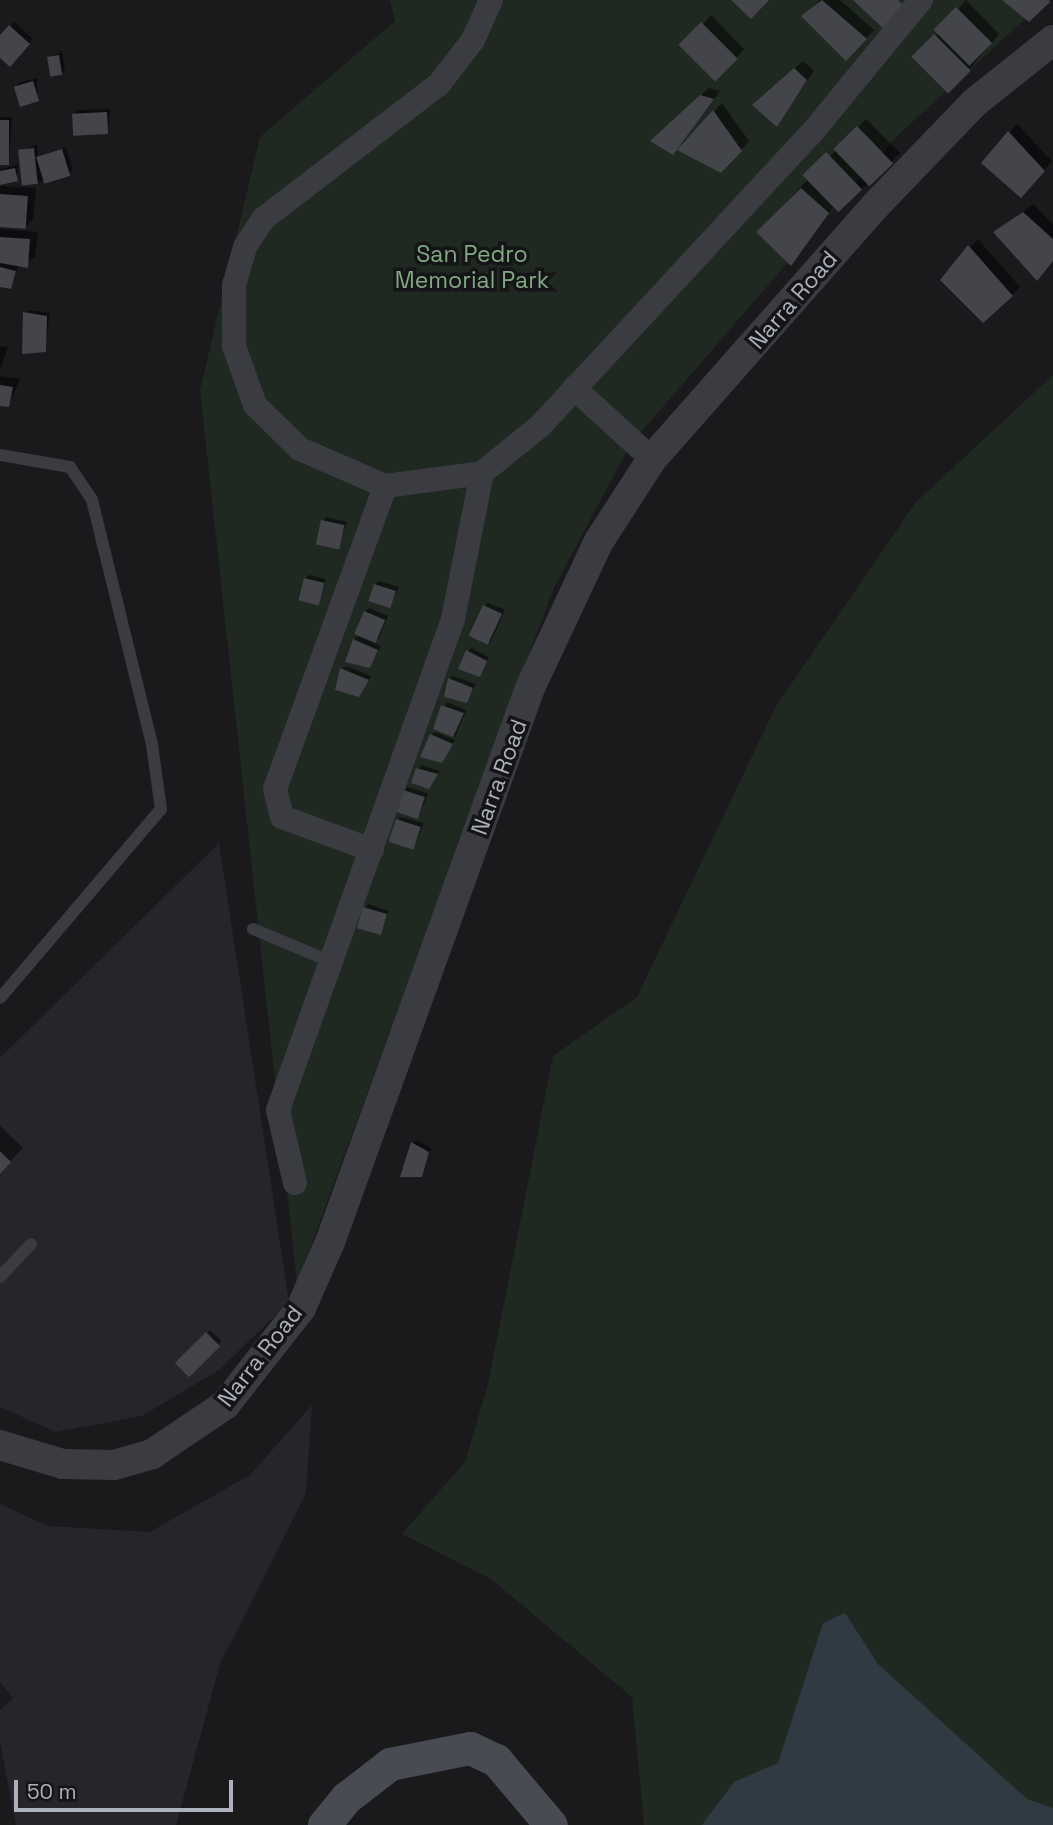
<!DOCTYPE html>
<style>
body{margin:0}
#map{position:relative;width:1053px;height:1825px;overflow:hidden;background:#1a1a1d;font-family:"Space Grotesk",sans-serif}
div>[style]{position:absolute}
.built>*{inset:0;background:#26262a}
.green>*{inset:0;background:#1f2821}
.water>*{inset:0;background:#2f3a42}
.shadow>*{inset:0;background:#0007;transform-origin:0 0}
.building>*{inset:0;background:#44454a;transform-origin:0 0}
.service>*{height:12px;margin:-6px;padding:0 6px;transform-origin:6px;border-radius:6px;background:#3b3c42}
.minor>*{height:24px;margin:-12px;padding:0 12px;transform-origin:12px;border-radius:12px;background:#3b3c42}
.tertiary>*{height:30px;margin:-15px;padding:0 15px;transform-origin:15px;border-radius:15px;background:#3b3c42}
.secondary>*{height:33px;margin:-16.5px;padding:0 16.5px;transform-origin:16.5px;border-radius:16.5px;background:#494b52}
span{translate:-50% -50%;white-space:nowrap;text-align:center;line-height:1.15;-webkit-text-stroke:7px #151518;paint-order:stroke}
.park-label{font-size:23px;color:#82a984}
.street-label{font-size:23px;color:#acb1bd}
.scale{position:absolute;left:14px;top:1780px;width:219px;height:32px;box-sizing:border-box;border:4px solid #acb1bd;border-top:0;padding-left:9px;font-size:21px;line-height:24px;white-space:nowrap;color:#acb1bd;-webkit-text-stroke:5px #151518;paint-order:stroke}
</style>
<div id="map">
<div class="built">
<i style="clip-path:polygon(219px 843px,289px 1302px,219px 1370px,142px 1416px,56px 1432px,0 1407px,0 1058px)"></i>
<i style="clip-path:polygon(312px 1405px,306px 1493px,220px 1664px,176px 1825px,16px 1825px,0 1742px,0 1710px,13px 1698px,0 1682px,0 1504px,48px 1526px,150px 1532px,250px 1475px)"></i>
</div>
<div class="green">
<i style="clip-path:polygon(390px 0,1046px 0,897px 136px,630px 445px,553px 590px,297px 1283px,200px 390px,260px 137px,395px 21px)"></i>
<i style="clip-path:polygon(1053px 375px,1053px 1825px,644px 1825px,632px 1697px,491px 1579px,402px 1534px,465px 1462px,488px 1384px,553px 1056px,637px 997px,776px 706px,916px 502px)"></i>
</div>
<div class="water">
<i style="clip-path:polygon(845px 1613px,878px 1664px,1027px 1799px,1053px 1808px,1053px 1825px,702px 1825px,734px 1782px,778px 1763px,823px 1623px)"></i>
</div>
<div class="shadow">
<i style="clip-path:polygon(820px 0,840px 0,874px 30px,854px 51px,804px 16px)"></i>
<i style="clip-path:polygon(966px 0,999px 34px,958px 83px,917px 59px)"></i>
<i style="clip-path:polygon(711px 15px,744px 49px,725px 71px,684px 47px)"></i>
<i style="clip-path:polygon(14px 22px,33px 39px,10px 64px,0 55px,0 38px)"></i>
<i style="clip-path:polygon(62px 52px,65px 70px,61px 74px,49px 58px)"></i>
<i style="clip-path:polygon(803px 61px,814px 71px,777px 124px,763px 97px)"></i>
<i style="clip-path:polygon(37px 78px,38px 99px,16px 87px,19px 83px)"></i>
<i style="clip-path:polygon(709px 88px,720px 91px,681px 144px,660px 133px)"></i>
<i style="clip-path:polygon(722px 103px,749px 141px,729px 163px,680px 150px)"></i>
<i style="clip-path:polygon(110px 109px,108px 133px,74px 114px,77px 110px)"></i>
<i style="clip-path:polygon(0 117px,12px 117px,9px 163px,0 164px)"></i>
<i style="clip-path:polygon(866px 119px,900px 153px,849px 201px,836px 204px,791px 264px,758px 232px)"></i>
<i style="clip-path:polygon(1017px 124px,1052px 161px,1029px 188px,983px 163px)"></i>
<i style="clip-path:polygon(37px 145px,38px 157px,66px 147px,73px 171px,38px 182px,20px 151px)"></i>
<i style="clip-path:polygon(18px 165px,17px 179px,0 183px,0 169px)"></i>
<i style="clip-path:polygon(0 186px,36px 188px,33px 219px,25px 227px,0 225px)"></i>
<i style="clip-path:polygon(1033px 204px,1053px 224px,1053px 261px,996px 233px)"></i>
<i style="clip-path:polygon(0 229px,38px 232px,35px 258px,19px 265px,10px 288px,0 285px)"></i>
<i style="clip-path:polygon(978px 239px,1020px 287px,1012px 295px,943px 279px)"></i>
<i style="clip-path:polygon(29px 310px,50px 313px,45px 350px,25px 313px)"></i>
<i style="clip-path:polygon(0 346px,8px 347px,0 371px)"></i>
<i style="clip-path:polygon(0 376px,20px 379px,9px 405px,0 404px)"></i>
<i style="clip-path:polygon(326px 517px,347px 522px,338px 548px,323px 521px)"></i>
<i style="clip-path:polygon(309px 575px,326px 579px,318px 604px,305px 579px)"></i>
<i style="clip-path:polygon(379px 581px,399px 587px,390px 606px,375px 585px)"></i>
<i style="clip-path:polygon(488px 603px,505px 610px,490px 643px,485px 606px)"></i>
<i style="clip-path:polygon(369px 608px,388px 616px,378px 640px,365px 612px)"></i>
<i style="clip-path:polygon(358px 636px,381px 646px,370px 666px,354px 640px)"></i>
<i style="clip-path:polygon(471px 648px,489px 657px,480px 675px,468px 651px)"></i>
<i style="clip-path:polygon(346px 666px,371px 676px,362px 691px,342px 669px)"></i>
<i style="clip-path:polygon(453px 676px,476px 684px,466px 701px,449px 679px)"></i>
<i style="left:447px;top:702px;width:21px;height:29px;rotate:23deg"></i>
<i style="clip-path:polygon(435px 732px,455px 740px,442px 761px,431px 735px)"></i>
<i style="clip-path:polygon(421px 765px,440px 771px,429px 787px,418px 769px)"></i>
<i style="clip-path:polygon(408px 787px,428px 794px,418px 818px,404px 791px)"></i>
<i style="clip-path:polygon(401px 817px,424px 823px,414px 847px,397px 820px)"></i>
<i style="clip-path:polygon(368px 904px,389px 911px,379px 932px,365px 908px)"></i>
<i style="clip-path:polygon(0 1126px,23px 1148px,0 1172px)"></i>
<i style="clip-path:polygon(416px 1140px,431px 1148px,421px 1175px,412px 1143px)"></i>
<i style="left:210px;top:1330px;width:16px;height:46px;rotate:43deg"></i>
</div>
<div class="building">
<i style="clip-path:polygon(731px 0,769px 0,751px 19px)"></i>
<i style="clip-path:polygon(822px 0,867px 39px,846px 61px,801px 16px)"></i>
<i style="clip-path:polygon(853px 0,898px 0,908px 10px,887px 32px)"></i>
<i style="clip-path:polygon(1002px 0,1049px 0,1050px 2px,1029px 22px)"></i>
<i style="left:956px;top:7px;width:51px;height:32px;rotate:45deg"></i>
<i style="left:701px;top:22px;width:52px;height:32px;rotate:45deg"></i>
<i style="clip-path:polygon(9px 25px,30px 44px,10px 67px,0 58px,0 35px)"></i>
<i style="left:934px;top:34px;width:52px;height:32px;rotate:45deg"></i>
<i style="left:59px;top:55px;width:20px;height:12px;rotate:81deg"></i>
<i style="clip-path:polygon(794px 68px,807px 80px,777px 127px,752px 105px)"></i>
<i style="left:33px;top:81px;width:21px;height:20px;rotate:73deg"></i>
<i style="clip-path:polygon(700px 95px,714px 99px,673px 155px,650px 141px)"></i>
<i style="clip-path:polygon(713px 110px,742px 151px,721px 173px,677px 150px)"></i>
<i style="left:107px;top:112px;width:22px;height:35px;rotate:87deg"></i>
<i style="left:0;top:120px;width:9px;height:45px"></i>
<i style="left:857px;top:126px;width:52px;height:33px;rotate:46deg"></i>
<i style="clip-path:polygon(1008px 131px,1045px 171px,1021px 198px,981px 163px)"></i>
<i style="left:34px;top:148px;width:36px;height:16px;rotate:84deg"></i>
<i style="left:62px;top:149px;width:28px;height:27px;rotate:73deg"></i>
<i style="left:826px;top:152px;width:52px;height:33px;rotate:46deg"></i>
<i style="clip-path:polygon(15px 168px,18px 181px,0 185px,0 171px)"></i>
<i style="clip-path:polygon(801px 188px,829px 213px,791px 266px,756px 232px)"></i>
<i style="left:0;top:194px;width:28px;height:33px;rotate:4deg"></i>
<i style="clip-path:polygon(1023px 212px,1053px 239px,1053px 261px,1037px 281px,993px 232px)"></i>
<i style="clip-path:polygon(0 237px,30px 239px,28px 268px,0 263px)"></i>
<i style="clip-path:polygon(968px 245px,1013px 296px,983px 323px,940px 280px)"></i>
<i style="clip-path:polygon(0 267px,16px 271px,11px 289px,0 287px)"></i>
<i style="clip-path:polygon(23px 312px,47px 316px,46px 352px,22px 354px)"></i>
<i style="clip-path:polygon(0 385px,13px 387px,9px 407px,0 406px)"></i>
<i style="left:321px;top:520px;width:24px;height:25px;rotate:12deg"></i>
<i style="left:304px;top:578px;width:21px;height:23px;rotate:14deg"></i>
<i style="left:374px;top:584px;width:23px;height:18px;rotate:18deg"></i>
<i style="left:483px;top:605px;width:21px;height:34px;rotate:25deg"></i>
<i style="left:364px;top:611px;width:23px;height:25px;rotate:23deg"></i>
<i style="clip-path:polygon(353px 639px,378px 650px,370px 668px,345px 662px)"></i>
<i style="clip-path:polygon(466px 650px,487px 661px,480px 677px,458px 669px)"></i>
<i style="clip-path:polygon(340px 668px,369px 680px,359px 697px,335px 690px)"></i>
<i style="clip-path:polygon(448px 678px,473px 688px,467px 703px,444px 697px)"></i>
<i style="clip-path:polygon(441px 705px,464px 713px,453px 737px,433px 729px)"></i>
<i style="clip-path:polygon(430px 734px,453px 744px,442px 763px,420px 757px)"></i>
<i style="clip-path:polygon(416px 768px,438px 774px,429px 789px,411px 783px)"></i>
<i style="left:403px;top:790px;width:23px;height:23px;rotate:18deg"></i>
<i style="left:396px;top:819px;width:26px;height:24px;rotate:18deg"></i>
<i style="left:363px;top:907px;width:25px;height:22px;rotate:16deg"></i>
<i style="clip-path:polygon(411px 1142px,429px 1152px,422px 1177px,400px 1177px)"></i>
<i style="clip-path:polygon(0 1151px,11px 1162px,0 1174px)"></i>
<i style="left:206px;top:1332px;width:20px;height:44px;rotate:45deg"></i>
</div>
<div class="service">
<i style="left:0;top:455px;width:71px;rotate:9.7deg"></i>
<i style="left:70px;top:467px;width:40px;rotate:56deg"></i>
<i style="left:92px;top:500px;width:252px;rotate:76.2deg"></i>
<i style="left:152px;top:745px;width:65px;rotate:82deg"></i>
<i style="left:161px;top:809px;width:248px;rotate:130.4deg"></i>
<i style="left:253px;top:929px;width:86px;rotate:22.7deg"></i>
<i style="left:0;top:1277px;width:45px;rotate:-46.8deg"></i>
</div>
<div class="minor">
<i style="left:491px;top:0;width:44px;rotate:114.2deg"></i>
<i style="left:473px;top:40px;width:56px;rotate:127.7deg"></i>
<i style="left:439px;top:84px;width:222px;rotate:142.5deg"></i>
<i style="left:263px;top:219px;width:33px;rotate:123deg"></i>
<i style="left:245px;top:247px;width:40px;rotate:106deg"></i>
<i style="left:234px;top:285px;width:61px;rotate:90deg"></i>
<i style="left:234px;top:346px;width:63px;rotate:70.4deg"></i>
<i style="left:255px;top:405px;width:63px;rotate:44.4deg"></i>
<i style="left:300px;top:449px;width:93px;rotate:23.5deg"></i>
<i style="left:385px;top:486px;width:98px;rotate:-7.6deg"></i>
<i style="left:482px;top:473px;width:76px;rotate:-39.1deg"></i>
<i style="left:541px;top:425px;width:396px;rotate:-47.2deg"></i>
<i style="left:810px;top:135px;width:175px;rotate:-50.6deg"></i>
<i style="left:574px;top:388px;width:105px;rotate:42.3deg"></i>
<i style="left:372px;top:850px;width:96px;rotate:-159.9deg"></i>
<i style="left:282px;top:817px;width:29px;rotate:-104deg"></i>
<i style="left:275px;top:789px;width:322px;rotate:-70deg"></i>
<i style="left:295px;top:1183px;width:75px;rotate:-103.1deg"></i>
<i style="left:278px;top:1110px;width:521px;rotate:-70.38deg"></i>
<i style="left:453px;top:619px;width:149px;rotate:-78.8deg"></i>
</div>
<div class="tertiary">
<i style="left:0;top:1445px;width:66px;rotate:16.8deg"></i>
<i style="left:63px;top:1464px;width:51px;rotate:1.1deg"></i>
<i style="left:114px;top:1465px;width:40px;rotate:-16deg"></i>
<i style="left:152px;top:1454px;width:88px;rotate:-33.9deg"></i>
<i style="left:225px;top:1405px;width:123px;rotate:-51.9deg"></i>
<i style="left:301px;top:1308px;width:72px;rotate:-66.3deg"></i>
<i style="left:330px;top:1242px;width:589px;rotate:-70.15deg"></i>
<i style="left:530px;top:688px;width:162px;rotate:-64.9deg"></i>
<i style="left:599px;top:541px;width:98px;rotate:-57.1deg"></i>
<i style="left:652px;top:459px;width:339px;rotate:-48.6deg"></i>
<i style="left:876px;top:205px;width:141px;rotate:-46.1deg"></i>
<i style="left:974px;top:103px;width:101px;rotate:-38.6deg"></i>
</div>
<div class="secondary">
<i style="left:324px;top:1825px;width:35px;rotate:-51deg"></i>
<i style="left:346px;top:1798px;width:56px;rotate:-37.7deg"></i>
<i style="left:390px;top:1764px;width:82px;rotate:-11.3deg"></i>
<i style="left:470px;top:1748px;width:29px;rotate:25deg"></i>
<i style="left:496px;top:1760px;width:85px;rotate:49.8deg"></i>
</div>
<div class="park-label">
<span style="left:472px;top:267px">San Pedro<br>Memorial Park</span>
</div>
<div class="street-label">
<span style="left:793px;top:300px;rotate:-49deg">Narra Road</span>
<span style="left:499px;top:777px;rotate:-70deg">Narra Road</span>
<span style="left:260px;top:1356px;rotate:-52deg">Narra Road</span>
</div>
<div class="scale">50 m</div>
</div>
